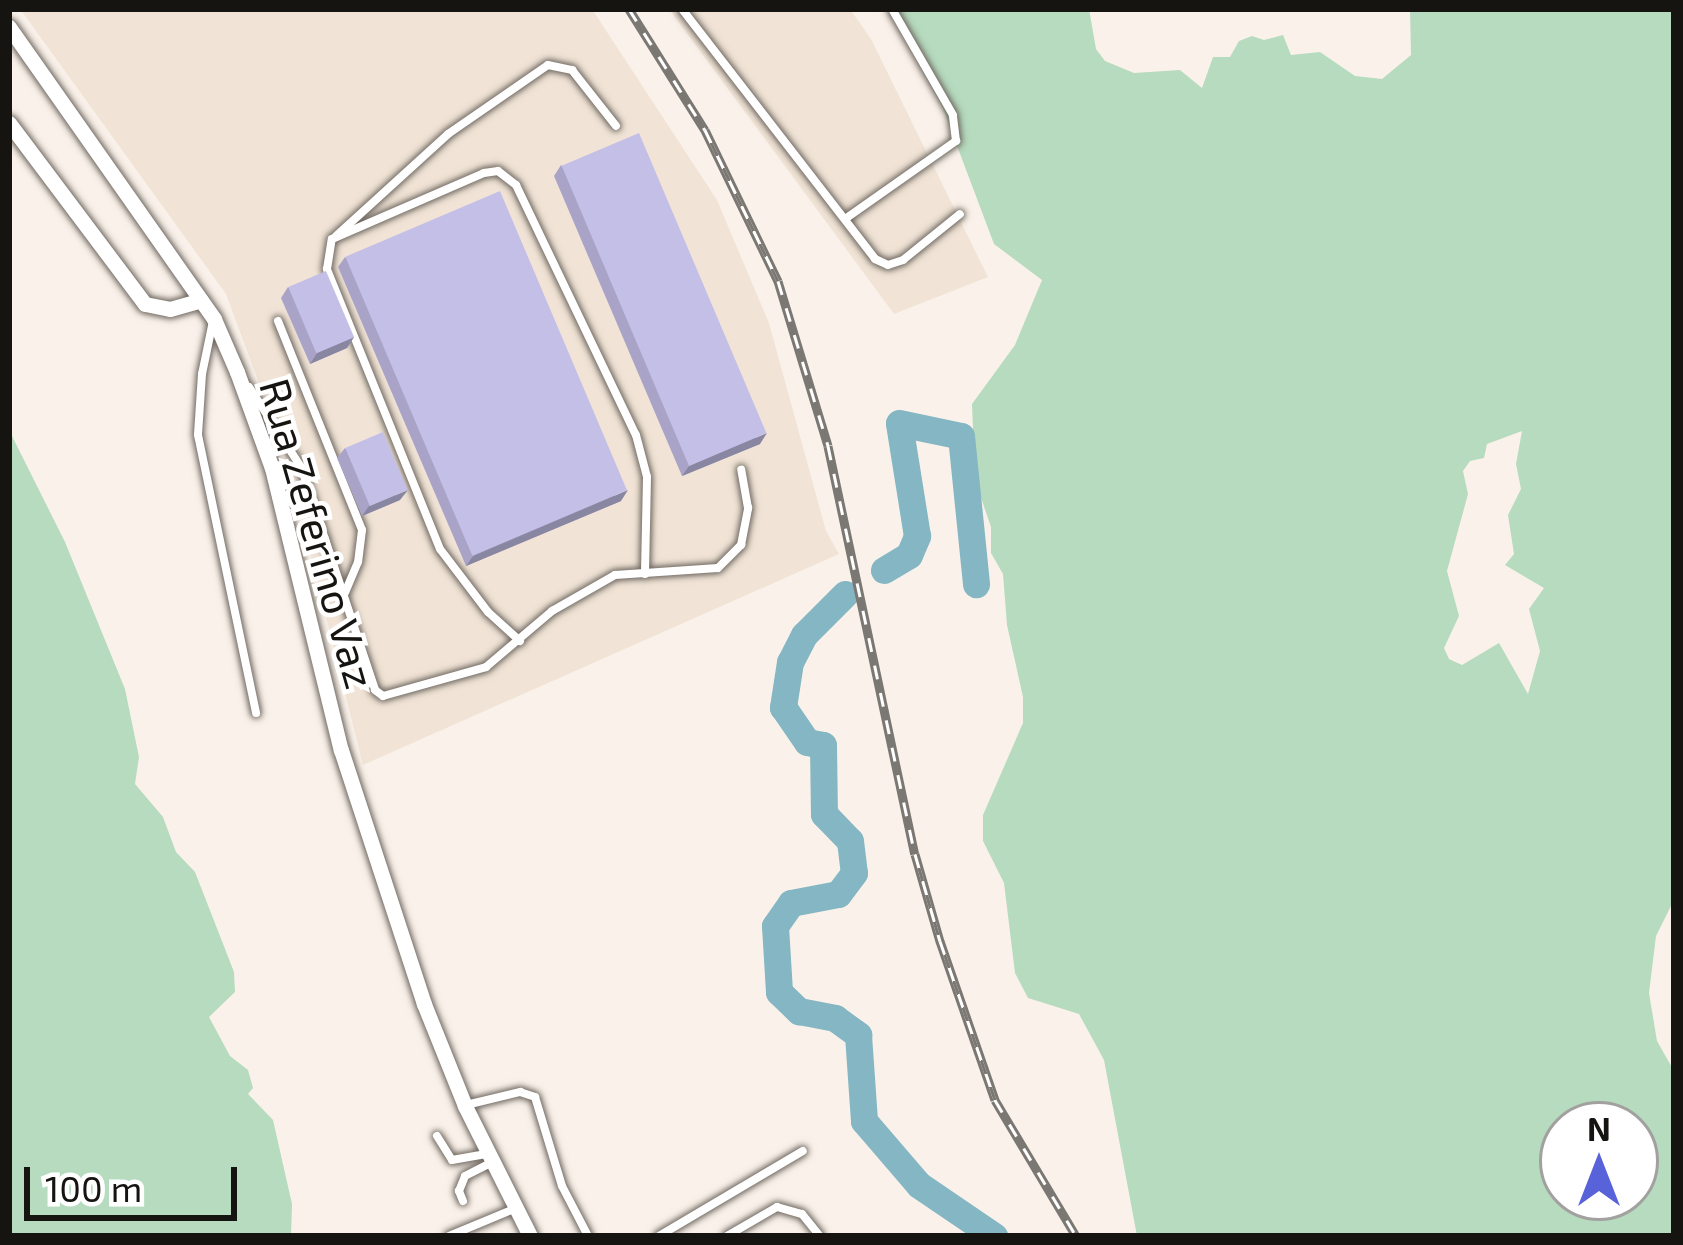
<!DOCTYPE html>
<style>
body{margin:0}
#map{position:relative;width:1683px;height:1245px;overflow:hidden;background:#faf2ea;font-family:"Exo 2",sans-serif}
div>[style]{position:absolute}
.built>*{inset:0;background:#f1e4d6}
.green>*{inset:0;background:#b6dbbe}
.river>*{height:27px;margin:-13.5px;padding:0 13.5px;transform-origin:13.5px;border-radius:13.5px;background:#84b6c3}
.roads{filter:drop-shadow(0 0 3px #706962) drop-shadow(0 0 3px #706962)}
.service>*{height:8px;margin:-4px;padding:0 4px;transform-origin:4px;border-radius:4px;background:#fff}
.minor>*{height:15px;margin:-7.5px;padding:0 7.5px;transform-origin:7.5px;border-radius:7.5px;background:#fff}
.rail>*{height:9px;margin-top:-4.5px;transform-origin:0;background:repeating-linear-gradient(90deg,#fff 0 14px,#7b7772 0 28px);box-sizing:border-box;border-block:3px solid #7b7772}
.wall>*{inset:0;background:#a9a4c7}
.shaded-wall>*{inset:0;background:#8986a2}
.building>*{inset:0;background:#c4bfe7;transform-origin:0 0}
span{translate:-50% -50%;white-space:nowrap;text-align:center;line-height:1.15;-webkit-text-stroke:9px #fff;paint-order:stroke}
.street-label{font-size:42px;color:#161411}
.frame{position:absolute;inset:0;border:12px solid #161411;pointer-events:none}
.north{position:absolute;left:1539px;top:1101px;width:120px;height:120px;box-sizing:border-box;background:#fff;border:3px solid #a2a1a0;border-radius:50%;rotate:0deg;font-size:33px;font-weight:700;line-height:48px;text-align:center;color:#161411}
.north::after{content:'';display:block;margin:auto;width:42px;height:54px;background:#5862d9;clip-path:polygon(50% 0,100% 100%,50% 72%,0 100%)}
.scale{position:absolute;left:24px;top:1167px;width:213px;height:54px;box-sizing:border-box;border:6px solid #161411;border-top:0;padding-left:15px;font-size:36px;line-height:42px;white-space:nowrap;color:#161411;-webkit-text-stroke:9px #fff;paint-order:stroke}
</style>
<div id="map">
<div class="built">
<i style="clip-path:polygon(20px 9px,592px 9px,717px 200px,769px 323px,826px 531px,839px 554px,363px 765px,286px 456px,226px 294px)"></i>
<i style="clip-path:polygon(669px 9px,850px 9px,871px 39px,988px 277px,894px 314px)"></i>
</div>
<div class="green">
<i style="clip-path:polygon(evenodd,888px 9px,1089px 9px,1096px 49px,1105px 61px,1134px 73px,1180px 70px,1202px 88px,1213px 57px,1230px 57px,1239px 41px,1252px 36px,1264px 40px,1283px 35px,1291px 55px,1320px 52px,1355px 76px,1382px 79px,1411px 55px,1410px 9px,1674px 9px,1674px 900px,1656px 936px,1649px 993px,1657px 1041px,1674px 1071px,1674px 1236px,1137px 1236px,1104px 1060px,1079px 1014px,1028px 998px,1015px 973px,1004px 883px,983px 841px,983px 815px,1023px 723px,1023px 697px,1007px 625px,1003px 574px,991px 553px,991px 527px,975px 480px,972px 404px,1015px 345px,1042px 280px,994px 244px,942px 106px,888px 9px,1522px 431px,1516px 464px,1521px 489px,1508px 515px,1514px 554px,1505px 565px,1544px 588px,1529px 609px,1540px 651px,1528px 694px,1499px 643px,1462px 665px,1449px 659px,1444px 648px,1459px 616px,1447px 571px,1468px 494px,1463px 471px,1470px 461px,1484px 458px,1487px 444px,1522px 431px,888px 9px,1563px 1125px,1635px 1125px,1635px 1197px,1563px 1197px,1563px 1125px)"></i>
<i style="clip-path:polygon(9px 430px,65px 542px,125px 689px,139px 757px,135px 784px,163px 817px,176px 852px,195px 872px,234px 972px,235px 992px,209px 1017px,230px 1056px,248px 1070px,253px 1088px,248px 1094px,273px 1120px,292px 1204px,291px 1236px,9px 1236px)"></i>
</div>
<div class="river">
<i style="left:884px;top:570px;width:29px;rotate:-31deg"></i>
<i style="left:909px;top:555px;width:21px;rotate:-67deg"></i>
<i style="left:917px;top:536px;width:114px;rotate:-99.1deg"></i>
<i style="left:899px;top:423px;width:63px;rotate:11.8deg"></i>
<i style="left:961px;top:436px;width:149px;rotate:84.2deg"></i>
<i style="left:845px;top:594px;width:58px;rotate:135deg"></i>
<i style="left:804px;top:635px;width:30px;rotate:117deg"></i>
<i style="left:790px;top:662px;width:46px;rotate:98.8deg"></i>
<i style="left:783px;top:707px;width:42px;rotate:55.6deg"></i>
<i style="left:807px;top:742px;width:16px;rotate:11deg"></i>
<i style="left:823px;top:745px;width:69px;rotate:89.2deg"></i>
<i style="left:824px;top:814px;width:37px;rotate:46deg"></i>
<i style="left:850px;top:841px;width:32px;rotate:83deg"></i>
<i style="left:854px;top:873px;width:26px;rotate:127deg"></i>
<i style="left:838px;top:894px;width:48px;rotate:169.2deg"></i>
<i style="left:791px;top:903px;width:28px;rotate:125deg"></i>
<i style="left:775px;top:926px;width:66px;rotate:86.5deg"></i>
<i style="left:779px;top:992px;width:28px;rotate:44deg"></i>
<i style="left:799px;top:1011px;width:37px;rotate:11deg"></i>
<i style="left:835px;top:1018px;width:29px;rotate:36deg"></i>
<i style="left:858px;top:1035px;width:86px;rotate:86deg"></i>
<i style="left:864px;top:1121px;width:84px;rotate:49.3deg"></i>
<i style="left:919px;top:1185px;width:91px;rotate:34.2deg"></i>
</div>
<div class="roads">
<div class="service">
<i style="left:682px;top:9px;width:316px;rotate:52.3deg"></i>
<i style="left:875px;top:259px;width:14px;rotate:25deg"></i>
<i style="left:888px;top:265px;width:16px;rotate:-18deg"></i>
<i style="left:903px;top:260px;width:73px;rotate:-38.9deg"></i>
<i style="left:845px;top:219px;width:136px;rotate:-35.1deg"></i>
<i style="left:956px;top:141px;width:26px;rotate:-97deg"></i>
<i style="left:953px;top:115px;width:122px;rotate:-119.9deg"></i>
<i style="left:336px;top:236px;width:151px;rotate:-42.3deg"></i>
<i style="left:448px;top:134px;width:121px;rotate:-34.6deg"></i>
<i style="left:548px;top:65px;width:25px;rotate:12deg"></i>
<i style="left:572px;top:70px;width:71px;rotate:51.8deg"></i>
<i style="left:213px;top:321px;width:54px;rotate:101.7deg"></i>
<i style="left:202px;top:374px;width:61px;rotate:93.8deg"></i>
<i style="left:198px;top:435px;width:284px;rotate:78.2deg"></i>
<i style="left:278px;top:321px;width:225px;rotate:68.1deg"></i>
<i style="left:362px;top:530px;width:32px;rotate:97deg"></i>
<i style="left:358px;top:562px;width:33px;rotate:113deg"></i>
<i style="left:249px;top:387px;width:95px;rotate:57deg"></i>
<i style="left:301px;top:467px;width:235px;rotate:71.6deg"></i>
<i style="left:375px;top:690px;width:10px;rotate:37deg"></i>
<i style="left:383px;top:696px;width:107px;rotate:-15.7deg"></i>
<i style="left:486px;top:667px;width:87px;rotate:-40.3deg"></i>
<i style="left:552px;top:611px;width:73px;rotate:-29.7deg"></i>
<i style="left:615px;top:575px;width:103px;rotate:-3.9deg"></i>
<i style="left:718px;top:568px;width:33px;rotate:-45deg"></i>
<i style="left:741px;top:545px;width:38px;rotate:-79deg"></i>
<i style="left:748px;top:508px;width:39px;rotate:-100deg"></i>
<i style="left:520px;top:641px;width:43px;rotate:-137.8deg"></i>
<i style="left:488px;top:612px;width:79px;rotate:-127.3deg"></i>
<i style="left:440px;top:549px;width:302px;rotate:-112deg"></i>
<i style="left:327px;top:269px;width:30px;rotate:-81deg"></i>
<i style="left:332px;top:239px;width:166px;rotate:-23.5deg"></i>
<i style="left:484px;top:173px;width:14px;rotate:-8deg"></i>
<i style="left:498px;top:171px;width:23px;rotate:38deg"></i>
<i style="left:516px;top:185px;width:277px;rotate:64.4deg"></i>
<i style="left:636px;top:435px;width:43px;rotate:75.3deg"></i>
<i style="left:647px;top:477px;width:97px;rotate:91.2deg"></i>
<i style="left:466px;top:1105px;width:56px;rotate:-13.5deg"></i>
<i style="left:520px;top:1092px;width:16px;rotate:18deg"></i>
<i style="left:535px;top:1097px;width:93px;rotate:73.1deg"></i>
<i style="left:562px;top:1186px;width:56px;rotate:62.5deg"></i>
<i style="left:437px;top:1136px;width:28px;rotate:58deg"></i>
<i style="left:452px;top:1160px;width:36px;rotate:-10deg"></i>
<i style="left:463px;top:1201px;width:11px;rotate:-112deg"></i>
<i style="left:459px;top:1191px;width:16px;rotate:-68deg"></i>
<i style="left:465px;top:1176px;width:30px;rotate:-27deg"></i>
<i style="left:449px;top:1236px;width:70px;rotate:-22.6deg"></i>
<i style="left:659px;top:1236px;width:167px;rotate:-30.6deg"></i>
<i style="left:727px;top:1236px;width:58px;rotate:-30.1deg"></i>
<i style="left:777px;top:1207px;width:26px;rotate:16deg"></i>
<i style="left:802px;top:1214px;width:28px;rotate:51deg"></i>
</div>
<div class="minor">
<i style="left:9px;top:27px;width:357px;rotate:54.9deg"></i>
<i style="left:214px;top:319px;width:58px;rotate:66.5deg"></i>
<i style="left:237px;top:372px;width:102px;rotate:70deg"></i>
<i style="left:272px;top:468px;width:290px;rotate:76.3deg"></i>
<i style="left:341px;top:750px;width:267px;rotate:71.9deg"></i>
<i style="left:424px;top:1004px;width:110px;rotate:68.1deg"></i>
<i style="left:465px;top:1106px;width:145px;rotate:63.4deg"></i>
<i style="left:9px;top:123px;width:226px;rotate:53.1deg"></i>
<i style="left:145px;top:304px;width:25px;rotate:11deg"></i>
<i style="left:170px;top:309px;width:32px;rotate:-16deg"></i>
</div>
</div>
<div class="rail">
<i style="left:629px;top:9px;width:143px;rotate:57.9deg"></i>
<i style="left:705px;top:130px;width:168px;rotate:64.2deg"></i>
<i style="left:778px;top:281px;width:172px;rotate:73.1deg"></i>
<i style="left:828px;top:446px;width:417px;rotate:78deg"></i>
<i style="left:915px;top:854px;width:91px;rotate:74deg"></i>
<i style="left:940px;top:941px;width:168px;rotate:70.9deg"></i>
<i style="left:995px;top:1100px;width:158px;rotate:59.2deg"></i>
</div>
<div class="wall">
<i style="clip-path:polygon(561px 165px,760px 444px,682px 476px,554px 176px)"></i>
<i style="clip-path:polygon(345px 257px,621px 501px,466px 566px,338px 267px)"></i>
<i style="clip-path:polygon(288px 287px,354px 337px,347px 348px,310px 364px,281px 298px)"></i>
<i style="clip-path:polygon(345px 448px,400px 500px,362px 516px,337px 458px)"></i>
</div>
<div class="shaded-wall">
<i style="clip-path:polygon(354px 337px,347px 348px,310px 364px,317px 353px)"></i>
<i style="clip-path:polygon(767px 433px,760px 444px,682px 476px,689px 466px)"></i>
<i style="clip-path:polygon(408px 490px,400px 500px,362px 516px,369px 506px)"></i>
<i style="clip-path:polygon(628px 490px,621px 501px,466px 566px,473px 556px)"></i>
</div>
<div class="building">
<i style="left:639px;top:133px;width:326px;height:84px;rotate:67deg"></i>
<i style="left:500px;top:191px;width:325px;height:168px;rotate:67deg"></i>
<i style="left:326px;top:271px;width:72px;height:41px;rotate:67deg"></i>
<i style="left:383px;top:432px;width:63px;height:41px;rotate:67deg"></i>
</div>
<div class="street-label">
<span style="left:319px;top:533px;rotate:74deg">Rua Zeferino Vaz</span>
</div>
<div class="frame"></div>
<div class="north">N</div>
<div class="scale">100 m</div>
</div>
